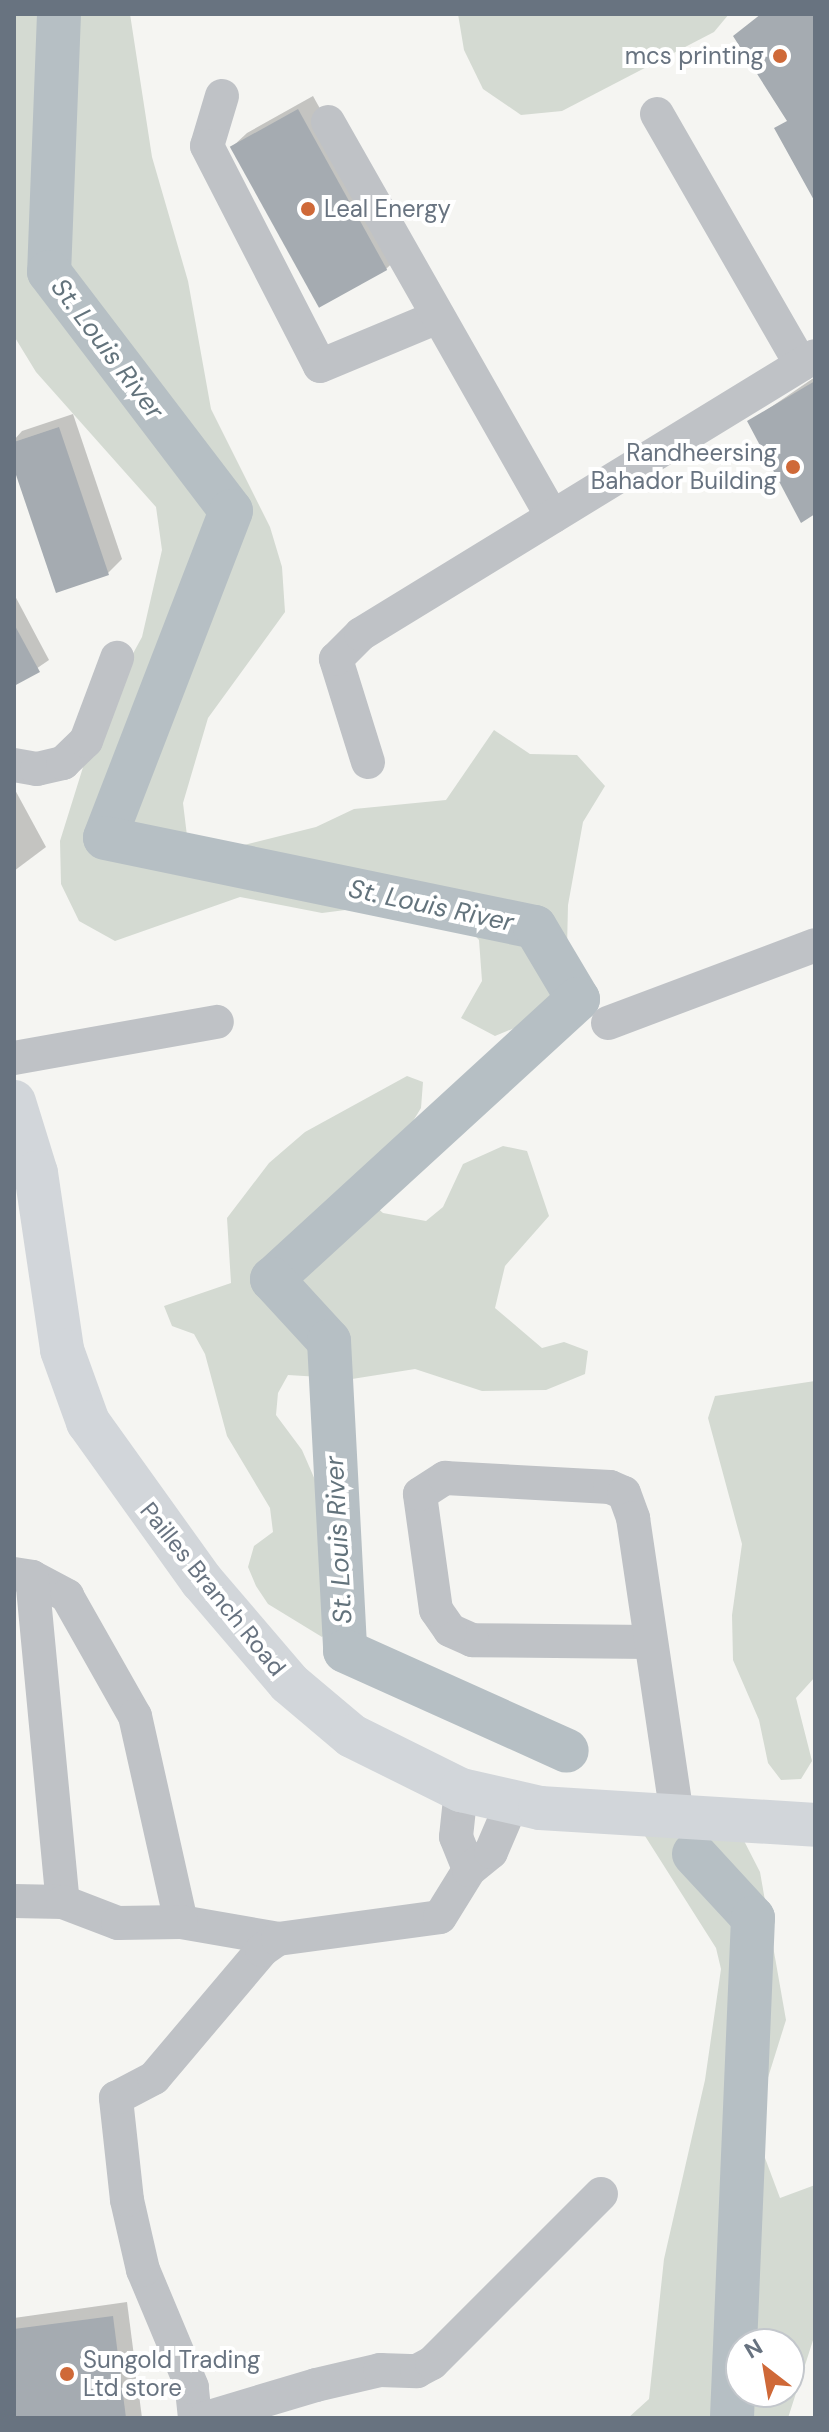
<!DOCTYPE html>
<style>
body{margin:0}
#map{position:relative;width:829px;height:2432px;overflow:hidden;background:#f5f5f2;font-family:"DM Sans",sans-serif}
div>[style]{position:absolute}
.green>*{inset:0;background:#d4dad2}
.shadow>*{inset:0;background:#0003}
.river>*{height:44px;margin:-22px;padding:0 22px;transform-origin:22px;border-radius:22px;background:#b6bfc4}
.building>*{inset:0;background:#a5abb1;transform-origin:0 0}
.minor>*{height:34px;margin:-17px;padding:0 17px;transform-origin:17px;border-radius:17px;background:#bfc2c6}
.major>*{height:44px;margin:-22px;padding:0 22px;transform-origin:22px;border-radius:22px;background:#d2d6da}
.dots>*{width:22px;height:22px;translate:-50% -50%;box-sizing:border-box;border:4px solid #fff;border-radius:50%}
span{translate:-50% -50%;white-space:nowrap;text-align:center;line-height:1.15;-webkit-text-stroke:8px #fff;paint-order:stroke}
.poi-label{font-size:24px;color:#687380}
.right{translate:-100% -50%;text-align:right}
.left{translate:0 -50%;text-align:left}
.street-label{font-size:24px;color:#687380}
.water-label{font-size:26px;color:#63737c;font-style:italic}
.frame{position:absolute;inset:0;border:16px solid #687380;pointer-events:none}
.north{position:absolute;left:725px;top:2328px;width:80px;height:80px;box-sizing:border-box;background:#fff;border:2px solid #c3c7cc;border-radius:50%;rotate:329deg;font-size:22px;font-weight:700;line-height:32px;text-align:center;color:#687380}
.north::after{content:'';display:block;margin:auto;width:28px;height:36px;background:#cf6938;clip-path:polygon(50% 0,100% 100%,50% 72%,0 100%)}
</style>
<div id="map">
<div class="green">
<i style="clip-path:polygon(14px 14px,130px 14px,152px 157px,188px 281px,211px 409px,270px 527px,282px 567px,285px 612px,208px 718px,183px 803px,188px 844px,232px 848px,316px 827px,354px 809px,446px 800px,494px 730px,530px 754px,577px 755px,605px 786px,583px 822px,568px 905px,566px 991px,534px 1020px,495px 1036px,461px 1018px,482px 981px,479px 940px,450px 908px,408px 902px,322px 913px,240px 897px,115px 941px,79px 921px,61px 884px,60px 841px,99px 716px,142px 637px,162px 550px,156px 507px,36px 372px,14px 336px)"></i>
<i style="clip-path:polygon(458px 14px,729px 14px,714px 32px,562px 111px,521px 115px,483px 89px,464px 50px)"></i>
<i style="clip-path:polygon(407px 1076px,423px 1082px,421px 1108px,366px 1198px,383px 1213px,426px 1221px,443px 1207px,463px 1164px,503px 1146px,527px 1151px,549px 1216px,505px 1266px,495px 1308px,542px 1348px,564px 1342px,588px 1351px,585px 1374px,546px 1390px,482px 1391px,415px 1369px,352px 1379px,288px 1375px,278px 1393px,276px 1415px,302px 1450px,363px 1590px,322px 1637px,268px 1604px,256px 1586px,248px 1567px,254px 1546px,273px 1532px,270px 1508px,227px 1436px,205px 1354px,194px 1334px,172px 1326px,164px 1306px,231px 1283px,227px 1218px,269px 1163px,305px 1132px)"></i>
<i style="clip-path:polygon(815px 1381px,815px 1677px,796px 1698px,812px 1761px,801px 1779px,781px 1780px,768px 1763px,759px 1720px,733px 1660px,732px 1615px,742px 1544px,708px 1418px,715px 1396px)"></i>
<i style="clip-path:polygon(evenodd,740px 1833px,760px 1872px,786px 2020px,761px 2100px,759px 2142px,780px 2198px,815px 2185px,815px 2334px,788px 2418px,628px 2418px,649px 2399px,664px 2259px,705px 2080px,721px 1969px,716px 1948px,645px 1836px,740px 1833px,741px 2344px,789px 2344px,789px 2392px,741px 2392px,741px 2344px)"></i>
</div>
<div class="shadow">
<i style="clip-path:polygon(313px 96px,401px 255px,386px 269px,232px 147px,247px 133px)"></i>
<i style="clip-path:polygon(815px 377px,815px 511px,749px 422px)"></i>
<i style="clip-path:polygon(73px 414px,122px 559px,108px 573px,14px 463px,14px 440px,22px 431px)"></i>
<i style="clip-path:polygon(14px 594px,49px 660px,14px 684px)"></i>
<i style="clip-path:polygon(14px 788px,46px 847px,14px 871px)"></i>
<i style="clip-path:polygon(127px 2302px,142px 2418px,14px 2418px,14px 2318px)"></i>
</div>
<div class="river">
<i style="left:59px;top:14px;width:258px;rotate:92.2deg"></i>
<i style="left:49px;top:272px;width:300px;rotate:52.7deg"></i>
<i style="left:231px;top:511px;width:350px;rotate:111.1deg"></i>
<i style="left:105px;top:838px;width:439px;rotate:11.7deg"></i>
<i style="left:535px;top:927px;width:84px;rotate:59.2deg"></i>
<i style="left:578px;top:999px;width:415px;rotate:137.5deg"></i>
<i style="left:272px;top:1279px;width:84px;rotate:47.4deg"></i>
<i style="left:329px;top:1341px;width:310px;rotate:87deg"></i>
<i style="left:345px;top:1651px;width:243px;rotate:24.2deg"></i>
<i style="left:694px;top:1854px;width:87px;rotate:47.3deg"></i>
<i style="left:753px;top:1918px;width:500px;rotate:92.41deg"></i>
</div>
<div class="building">
<i style="clip-path:polygon(761px 14px,815px 14px,815px 202px,774px 128px,787px 121px,733px 36px)"></i>
<i style="left:298px;top:109px;width:184px;height:78px;rotate:61deg"></i>
<i style="clip-path:polygon(815px 381px,815px 514px,801px 523px,747px 421px)"></i>
<i style="clip-path:polygon(59px 427px,109px 575px,56px 593px,14px 469px,14px 442px)"></i>
<i style="clip-path:polygon(14px 624px,40px 672px,14px 686px)"></i>
<i style="clip-path:polygon(113px 2316px,126px 2418px,14px 2418px,14px 2329px)"></i>
</div>
<div class="minor">
<i style="left:222px;top:96px;width:52px;rotate:106.7deg"></i>
<i style="left:207px;top:146px;width:247px;rotate:62.8deg"></i>
<i style="left:320px;top:366px;width:128px;rotate:-22.6deg"></i>
<i style="left:657px;top:114px;width:289px;rotate:60.1deg"></i>
<i style="left:328px;top:122px;width:454px;rotate:60.4deg"></i>
<i style="left:368px;top:762px;width:108px;rotate:-107.3deg"></i>
<i style="left:336px;top:659px;width:35px;rotate:-45deg"></i>
<i style="left:361px;top:634px;width:532px;rotate:-31.48deg"></i>
<i style="left:14px;top:765px;width:23px;rotate:10deg"></i>
<i style="left:37px;top:769px;width:27px;rotate:-13deg"></i>
<i style="left:63px;top:763px;width:32px;rotate:-44deg"></i>
<i style="left:86px;top:741px;width:89px;rotate:-69.5deg"></i>
<i style="left:608px;top:1023px;width:221px;rotate:-20.6deg"></i>
<i style="left:14px;top:1058px;width:206px;rotate:-10.1deg"></i>
<i style="left:14px;top:1574px;width:18px;rotate:9deg"></i>
<i style="left:32px;top:1577px;width:40px;rotate:28deg"></i>
<i style="left:67px;top:1596px;width:138px;rotate:60.5deg"></i>
<i style="left:135px;top:1716px;width:211px;rotate:77.4deg"></i>
<i style="left:181px;top:1922px;width:98px;rotate:9.9deg"></i>
<i style="left:32px;top:1577px;width:326px;rotate:84.6deg"></i>
<i style="left:649px;top:1642px;width:177px;rotate:-179.4deg"></i>
<i style="left:472px;top:1640px;width:24px;rotate:-156deg"></i>
<i style="left:450px;top:1630px;width:24px;rotate:-125deg"></i>
<i style="left:436px;top:1610px;width:117px;rotate:-97.9deg"></i>
<i style="left:420px;top:1494px;width:30px;rotate:-33deg"></i>
<i style="left:445px;top:1478px;width:165px;rotate:3.1deg"></i>
<i style="left:610px;top:1487px;width:15px;rotate:23deg"></i>
<i style="left:624px;top:1493px;width:27px;rotate:70deg"></i>
<i style="left:633px;top:1518px;width:301px;rotate:81.6deg"></i>
<i style="left:461px;top:1790px;width:47px;rotate:96.1deg"></i>
<i style="left:456px;top:1837px;width:35px;rotate:68deg"></i>
<i style="left:14px;top:1901px;width:49px;rotate:1.2deg"></i>
<i style="left:63px;top:1902px;width:59px;rotate:20.9deg"></i>
<i style="left:118px;top:1923px;width:63px;rotate:-0.9deg"></i>
<i style="left:195px;top:2418px;width:31px;rotate:-96deg"></i>
<i style="left:192px;top:2387px;width:127px;rotate:-112.7deg"></i>
<i style="left:143px;top:2270px;width:72px;rotate:-102.9deg"></i>
<i style="left:127px;top:2200px;width:103px;rotate:-96.2deg"></i>
<i style="left:116px;top:2098px;width:43px;rotate:-27.8deg"></i>
<i style="left:154px;top:2078px;width:167px;rotate:-49.8deg"></i>
<i style="left:262px;top:1950px;width:19px;rotate:-35deg"></i>
<i style="left:278px;top:1939px;width:163px;rotate:-7.7deg"></i>
<i style="left:440px;top:1917px;width:55px;rotate:-58.3deg"></i>
<i style="left:469px;top:1870px;width:28px;rotate:-39deg"></i>
<i style="left:491px;top:1852px;width:53px;rotate:-66.8deg"></i>
<i style="left:206px;top:2418px;width:115px;rotate:-16.7deg"></i>
<i style="left:316px;top:2385px;width:66px;rotate:-13.2deg"></i>
<i style="left:380px;top:2370px;width:37px;rotate:2deg"></i>
<i style="left:417px;top:2371px;width:17px;rotate:-28deg"></i>
<i style="left:432px;top:2363px;width:239px;rotate:-45deg"></i>
</div>
<div class="major">
<i style="left:14px;top:1102px;width:74px;rotate:72.8deg"></i>
<i style="left:36px;top:1173px;width:179px;rotate:81.6deg"></i>
<i style="left:62px;top:1350px;width:77px;rotate:70.1deg"></i>
<i style="left:88px;top:1422px;width:196px;rotate:54.4deg"></i>
<i style="left:202px;top:1581px;width:134px;rotate:49.5deg"></i>
<i style="left:289px;top:1683px;width:82px;rotate:40.1deg"></i>
<i style="left:352px;top:1736px;width:122px;rotate:26.4deg"></i>
<i style="left:461px;top:1790px;width:81px;rotate:12.8deg"></i>
<i style="left:540px;top:1808px;width:276px;rotate:3.5deg"></i>
</div>
<div class="dots">
<i style="left:780px;top:56px;background:#cf6938"></i>
<i style="left:308px;top:209px;background:#cf6938"></i>
<i style="left:793px;top:467px;background:#cf6938"></i>
<i style="left:67px;top:2374px;background:#cf6938"></i>
</div>
<div class="poi-label">
<span class="right" style="left:764px;top:56px">mcs printing</span>
<span class="left" style="left:324px;top:209px">Leal Energy</span>
<span class="right" style="left:777px;top:467px">Randheersing<br>Bahador Building</span>
<span class="left" style="left:83px;top:2374px">Sungold Trading<br>Ltd store</span>
</div>
<div class="street-label">
<span style="left:213px;top:1589px;rotate:51deg">Pailles Branch Road</span>
</div>
<div class="water-label">
<span style="left:107px;top:349px;rotate:53deg">St. Louis River</span>
<span style="left:431px;top:906px;rotate:12deg">St. Louis River</span>
<span style="left:339px;top:1540px;rotate:-93deg">St. Louis River</span>
</div>
<div class="frame"></div>
<div class="north">N</div>
</div>
